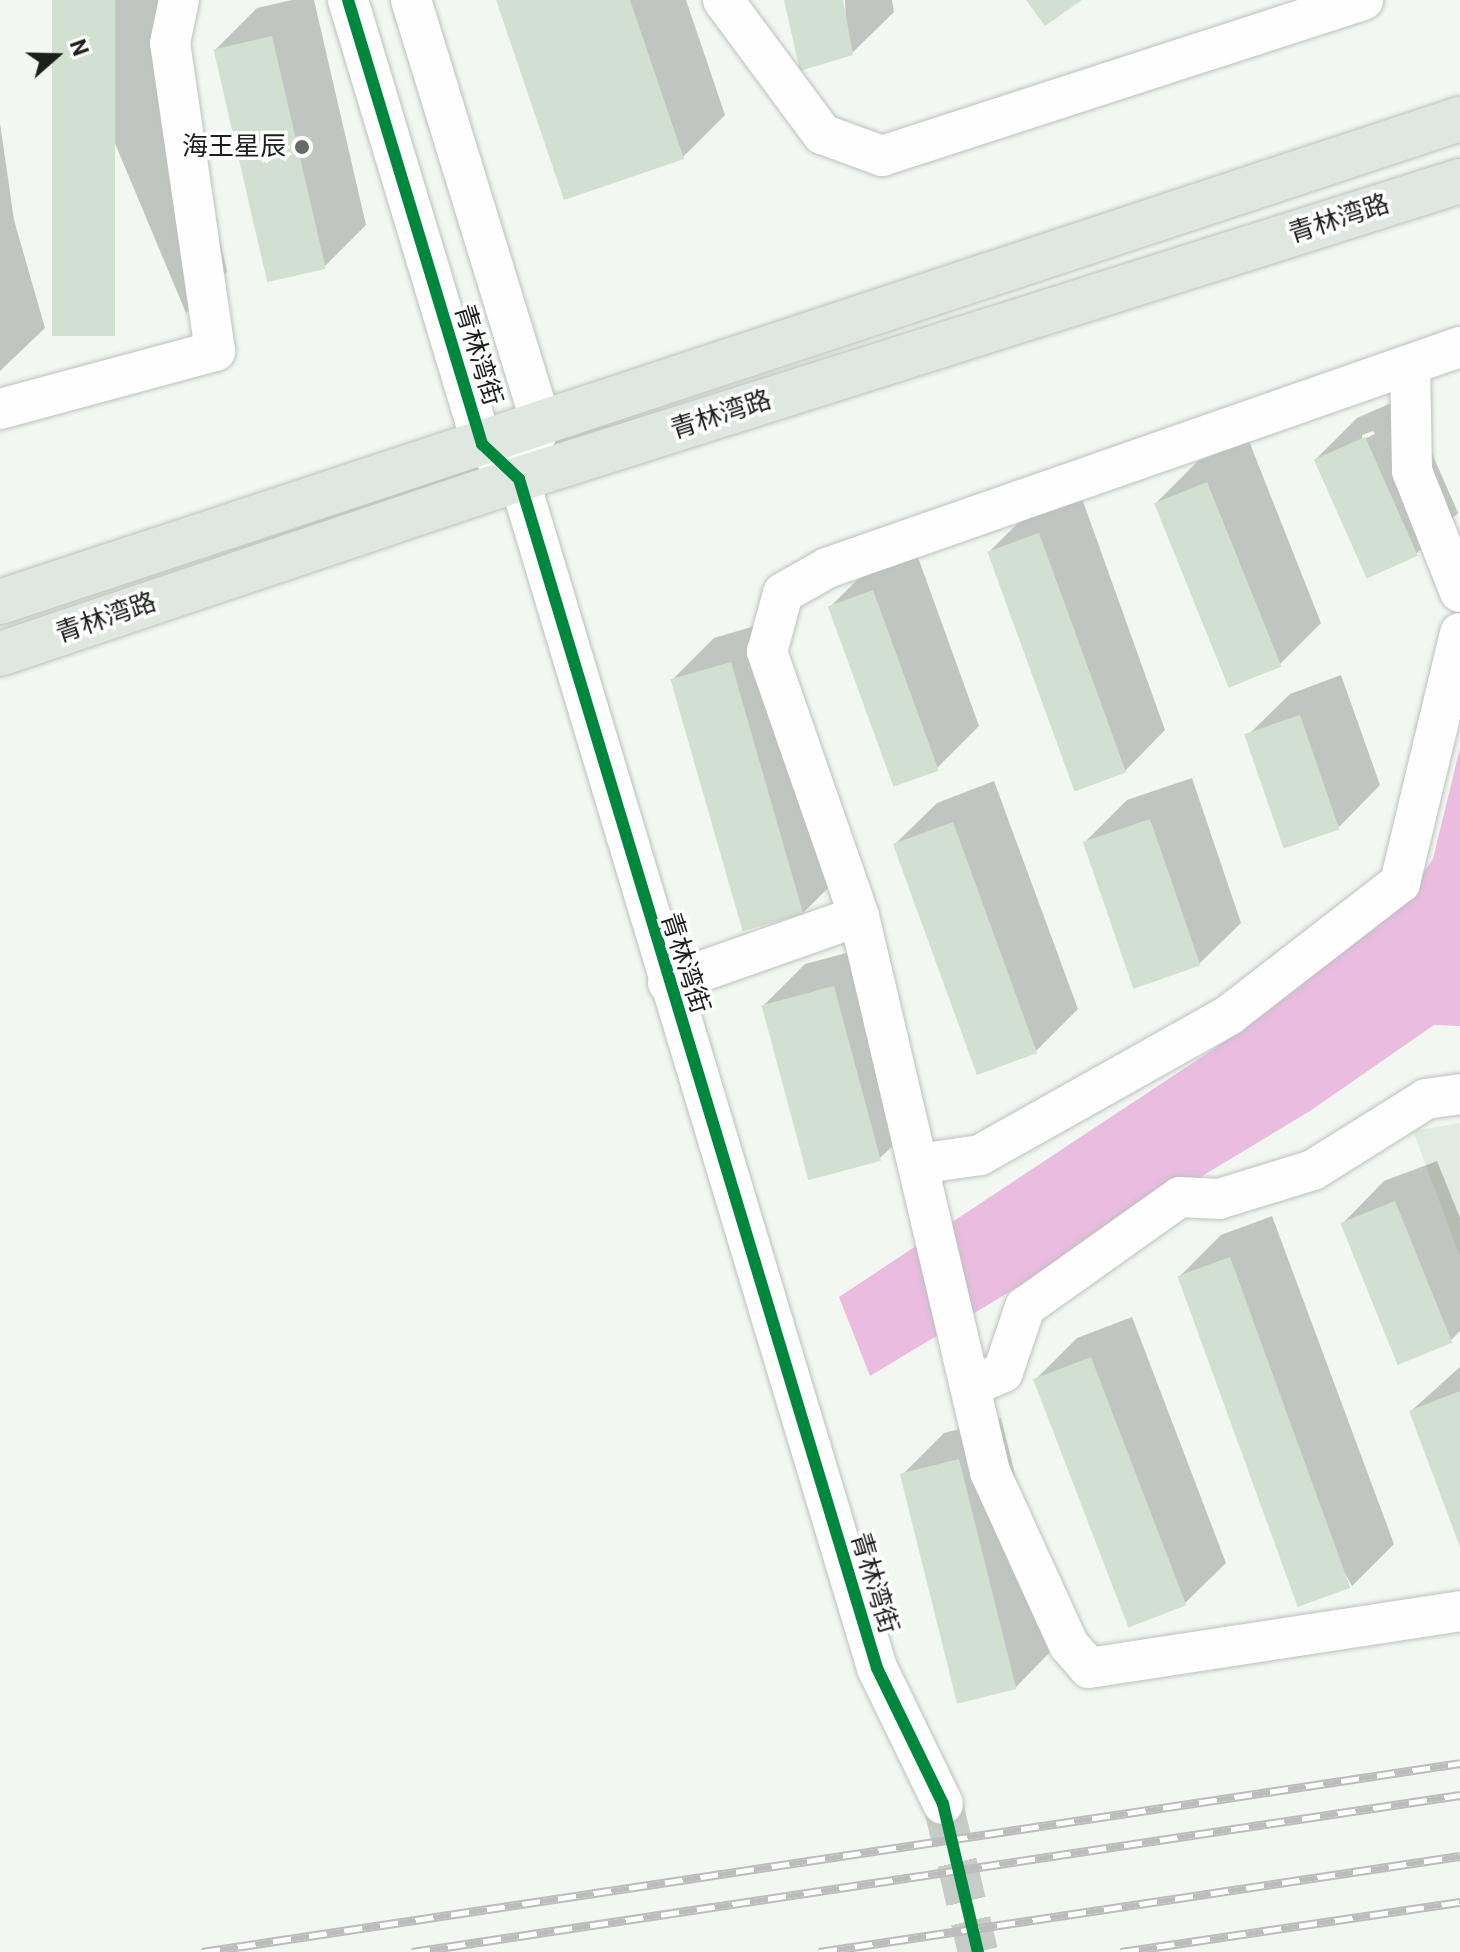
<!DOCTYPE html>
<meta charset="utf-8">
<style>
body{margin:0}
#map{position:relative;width:1460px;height:1952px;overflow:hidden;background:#f2f7f2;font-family:Roboto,"Noto Sans SC",sans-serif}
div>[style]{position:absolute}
.built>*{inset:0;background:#e2ebe2}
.water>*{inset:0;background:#e9bce0}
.shadow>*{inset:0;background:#0003}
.building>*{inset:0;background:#d2e0d2;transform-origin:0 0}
.minor-tunnel>*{height:40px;margin-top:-20px;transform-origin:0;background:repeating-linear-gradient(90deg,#c7ccc7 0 40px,transparent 0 60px)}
.roads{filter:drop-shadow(0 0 2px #bdc1bd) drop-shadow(0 0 2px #bdc1bd)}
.minor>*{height:40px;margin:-20px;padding:0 20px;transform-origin:20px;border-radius:20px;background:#fdfefd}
.major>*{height:44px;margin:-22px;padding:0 22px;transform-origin:22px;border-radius:22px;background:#e0e6e0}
.rail>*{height:9px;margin-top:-4.5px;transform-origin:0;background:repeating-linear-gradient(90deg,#fff 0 18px,#bbbcbb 0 36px);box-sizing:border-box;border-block:2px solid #bbbcbb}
.cycleway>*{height:12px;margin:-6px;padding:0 6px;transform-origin:6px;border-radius:6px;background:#00873e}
.dots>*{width:22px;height:22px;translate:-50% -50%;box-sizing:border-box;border:4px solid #fff;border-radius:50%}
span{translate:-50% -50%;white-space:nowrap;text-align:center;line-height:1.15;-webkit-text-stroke:7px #fff;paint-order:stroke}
.poi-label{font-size:26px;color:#1c1f1c}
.right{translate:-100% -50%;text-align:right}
.street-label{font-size:26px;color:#1c1f1c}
.north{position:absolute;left:16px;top:16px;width:80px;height:80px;-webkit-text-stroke:6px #fff;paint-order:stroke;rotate:70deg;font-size:22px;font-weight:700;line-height:32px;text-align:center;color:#1c1f1c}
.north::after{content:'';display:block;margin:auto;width:28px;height:36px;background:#1c1f1c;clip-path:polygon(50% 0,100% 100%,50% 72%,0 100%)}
</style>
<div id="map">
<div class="built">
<i style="clip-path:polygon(1460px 1123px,1460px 1256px,1413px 1131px)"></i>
</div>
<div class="water">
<i style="clip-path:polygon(1460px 748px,1460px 1026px,1434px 1025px,1310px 1111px,870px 1376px,839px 1297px,1250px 1025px,1395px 911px,1433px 859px)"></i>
</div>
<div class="shadow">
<i style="clip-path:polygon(55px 0,166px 0,227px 272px,186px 313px)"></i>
<i style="clip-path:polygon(292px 0,314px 0,366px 225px,324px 267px,215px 50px,257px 8px)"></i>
<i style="clip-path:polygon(498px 0,686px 0,725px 115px,683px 157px)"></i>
<i style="clip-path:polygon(786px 0,840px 0,846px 28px,845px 0,892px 0,894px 12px,852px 53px)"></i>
<i style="clip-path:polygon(0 123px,14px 220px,45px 328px,0 371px)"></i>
<i style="clip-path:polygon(evenodd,1407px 396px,1458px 513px,1416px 554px,1315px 460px,1357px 418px,1407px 396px,1373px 431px,1375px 434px,1362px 440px,1362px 435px,1373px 431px)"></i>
<i style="clip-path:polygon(1249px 441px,1321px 623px,1279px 665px,1156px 503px,1198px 461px)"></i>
<i style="clip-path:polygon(1080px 493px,1165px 730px,1124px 772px,989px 552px,1031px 510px)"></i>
<i style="clip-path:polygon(915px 549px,979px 726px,937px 768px,830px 607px,872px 565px)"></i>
<i style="clip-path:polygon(772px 621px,845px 871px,803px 913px,672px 680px,714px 638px)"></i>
<i style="clip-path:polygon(1341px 675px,1380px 785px,1339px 827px,1248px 735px,1290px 694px)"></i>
<i style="clip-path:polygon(1192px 778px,1241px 923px,1199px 964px,1085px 842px,1127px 800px)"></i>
<i style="clip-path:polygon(994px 781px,1078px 1009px,1036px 1051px,895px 844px,937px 803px)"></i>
<i style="clip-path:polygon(876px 945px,921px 1118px,879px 1159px,763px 1006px,805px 964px)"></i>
<i style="clip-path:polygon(1437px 1161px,1460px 1218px,1460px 1331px,1450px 1341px,1343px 1223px,1384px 1181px)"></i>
<i style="clip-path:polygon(1272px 1216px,1394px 1544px,1352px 1586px,1179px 1277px,1221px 1235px)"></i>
<i style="clip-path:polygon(1132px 1317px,1226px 1563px,1184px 1604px,1035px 1380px,1077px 1338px)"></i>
<i style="clip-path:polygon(1460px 1367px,1460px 1542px,1411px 1411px)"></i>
<i style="clip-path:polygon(1001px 1418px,1057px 1645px,1016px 1687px,902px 1475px,944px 1433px)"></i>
</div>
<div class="building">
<i style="left:52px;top:0;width:63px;height:336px"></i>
<i style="clip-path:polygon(496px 0,630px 0,684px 159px,564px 200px)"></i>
<i style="clip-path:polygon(784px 0,843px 0,853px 55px,800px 71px)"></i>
<i style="clip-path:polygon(1026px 0,1082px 0,1045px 26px)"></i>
<i style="left:272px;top:36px;width:239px;height:60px;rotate:77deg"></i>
<i style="left:1365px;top:437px;width:130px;height:56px;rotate:66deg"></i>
<i style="left:1207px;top:482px;width:199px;height:57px;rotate:68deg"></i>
<i style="left:1039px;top:533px;width:255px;height:55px;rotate:70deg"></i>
<i style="left:873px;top:590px;width:192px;height:48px;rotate:70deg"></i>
<i style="left:731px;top:662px;width:262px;height:63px;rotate:74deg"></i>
<i style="left:1300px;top:715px;width:121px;height:59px;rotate:71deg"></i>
<i style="left:1150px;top:819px;width:155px;height:71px;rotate:71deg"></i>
<i style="left:953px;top:822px;width:246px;height:64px;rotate:70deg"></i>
<i style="left:834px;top:986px;width:181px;height:75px;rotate:75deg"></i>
<i style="left:1395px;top:1201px;width:153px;height:59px;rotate:68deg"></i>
<i style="left:1230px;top:1257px;width:352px;height:56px;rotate:70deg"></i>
<i style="left:1091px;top:1357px;width:266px;height:62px;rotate:69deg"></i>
<i style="clip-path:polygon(1460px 1391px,1460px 1547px,1409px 1411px)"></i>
<i style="left:959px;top:1459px;width:237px;height:61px;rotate:76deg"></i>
</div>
<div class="minor-tunnel">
<i style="left:943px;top:1804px;width:152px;rotate:76.7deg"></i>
</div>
<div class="roads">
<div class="minor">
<i style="left:348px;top:0;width:464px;rotate:73.2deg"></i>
<i style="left:482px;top:444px;width:51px;rotate:43.4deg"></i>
<i style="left:519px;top:479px;width:1242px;rotate:73.24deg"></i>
<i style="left:877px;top:1668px;width:151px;rotate:64.1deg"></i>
<i style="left:411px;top:0;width:443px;rotate:72.9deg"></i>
<i style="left:541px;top:423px;width:32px;rotate:112deg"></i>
<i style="left:723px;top:0;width:167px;rotate:53.5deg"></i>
<i style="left:822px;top:134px;width:64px;rotate:20.1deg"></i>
<i style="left:882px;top:156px;width:506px;rotate:-17.97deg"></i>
<i style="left:1410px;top:365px;width:106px;rotate:88.9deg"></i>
<i style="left:1412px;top:471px;width:130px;rotate:68.4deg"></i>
<i style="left:0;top:409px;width:223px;rotate:-15.1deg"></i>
<i style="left:215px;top:351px;width:311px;rotate:-98.3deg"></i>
<i style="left:170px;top:43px;width:44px;rotate:-78.2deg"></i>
<i style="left:859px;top:916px;width:280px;rotate:-109.2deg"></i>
<i style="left:767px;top:652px;width:61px;rotate:-74.8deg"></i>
<i style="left:783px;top:593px;width:51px;rotate:-29.6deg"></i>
<i style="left:827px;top:568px;width:670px;rotate:-19.25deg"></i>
<i style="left:668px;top:983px;width:202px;rotate:-19.3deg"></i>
<i style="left:859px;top:916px;width:571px;rotate:76.74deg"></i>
<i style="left:990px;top:1472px;width:190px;rotate:65.5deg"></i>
<i style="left:1069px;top:1645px;width:30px;rotate:49deg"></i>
<i style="left:1089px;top:1668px;width:375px;rotate:-8.7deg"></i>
<i style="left:919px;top:1164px;width:62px;rotate:-8.4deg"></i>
<i style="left:980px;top:1155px;width:286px;rotate:-29.3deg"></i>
<i style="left:1229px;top:1015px;width:216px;rotate:-37.7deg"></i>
<i style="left:1400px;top:883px;width:257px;rotate:-76.5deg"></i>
<i style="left:972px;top:1386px;width:34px;rotate:-24deg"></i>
<i style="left:1003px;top:1372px;width:69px;rotate:-71.3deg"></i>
<i style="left:1025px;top:1307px;width:190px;rotate:-35.4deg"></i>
<i style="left:1180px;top:1197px;width:39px;rotate:3deg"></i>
<i style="left:1219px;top:1199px;width:98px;rotate:-17.1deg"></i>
<i style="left:1313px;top:1170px;width:133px;rotate:-32.1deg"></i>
<i style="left:1426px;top:1099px;width:34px;rotate:-8deg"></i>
</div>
<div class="major">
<i style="left:0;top:602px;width:1538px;rotate:-18.31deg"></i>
<i style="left:0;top:654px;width:548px;rotate:-18.63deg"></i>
<i style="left:519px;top:479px;width:987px;rotate:-17.57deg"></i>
</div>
</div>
<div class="rail">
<i style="left:202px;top:1952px;width:1272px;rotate:-8.54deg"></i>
<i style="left:412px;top:1952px;width:1060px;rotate:-8.52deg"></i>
<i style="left:819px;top:1952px;width:648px;rotate:-8.52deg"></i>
<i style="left:1121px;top:1952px;width:343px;rotate:-8.4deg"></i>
</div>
<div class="cycleway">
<i style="left:348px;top:0;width:464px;rotate:73.2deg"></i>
<i style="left:482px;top:444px;width:51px;rotate:43.4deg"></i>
<i style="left:519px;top:479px;width:1242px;rotate:73.24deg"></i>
<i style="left:877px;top:1668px;width:151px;rotate:64.1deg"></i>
<i style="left:943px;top:1804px;width:152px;rotate:76.7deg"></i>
</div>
<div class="dots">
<i style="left:302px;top:147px;background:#676b67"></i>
</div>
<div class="poi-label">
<span class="right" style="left:286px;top:147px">海王星辰</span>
</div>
<div class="street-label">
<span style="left:1339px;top:219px;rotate:-18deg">青林湾路</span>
<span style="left:478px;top:355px;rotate:73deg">青林湾街</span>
<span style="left:721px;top:415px;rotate:-18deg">青林湾路</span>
<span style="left:106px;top:618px;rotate:-19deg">青林湾路</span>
<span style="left:685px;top:963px;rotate:72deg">青林湾街</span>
<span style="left:874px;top:1583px;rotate:73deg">青林湾街</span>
</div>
<div class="north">N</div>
</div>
